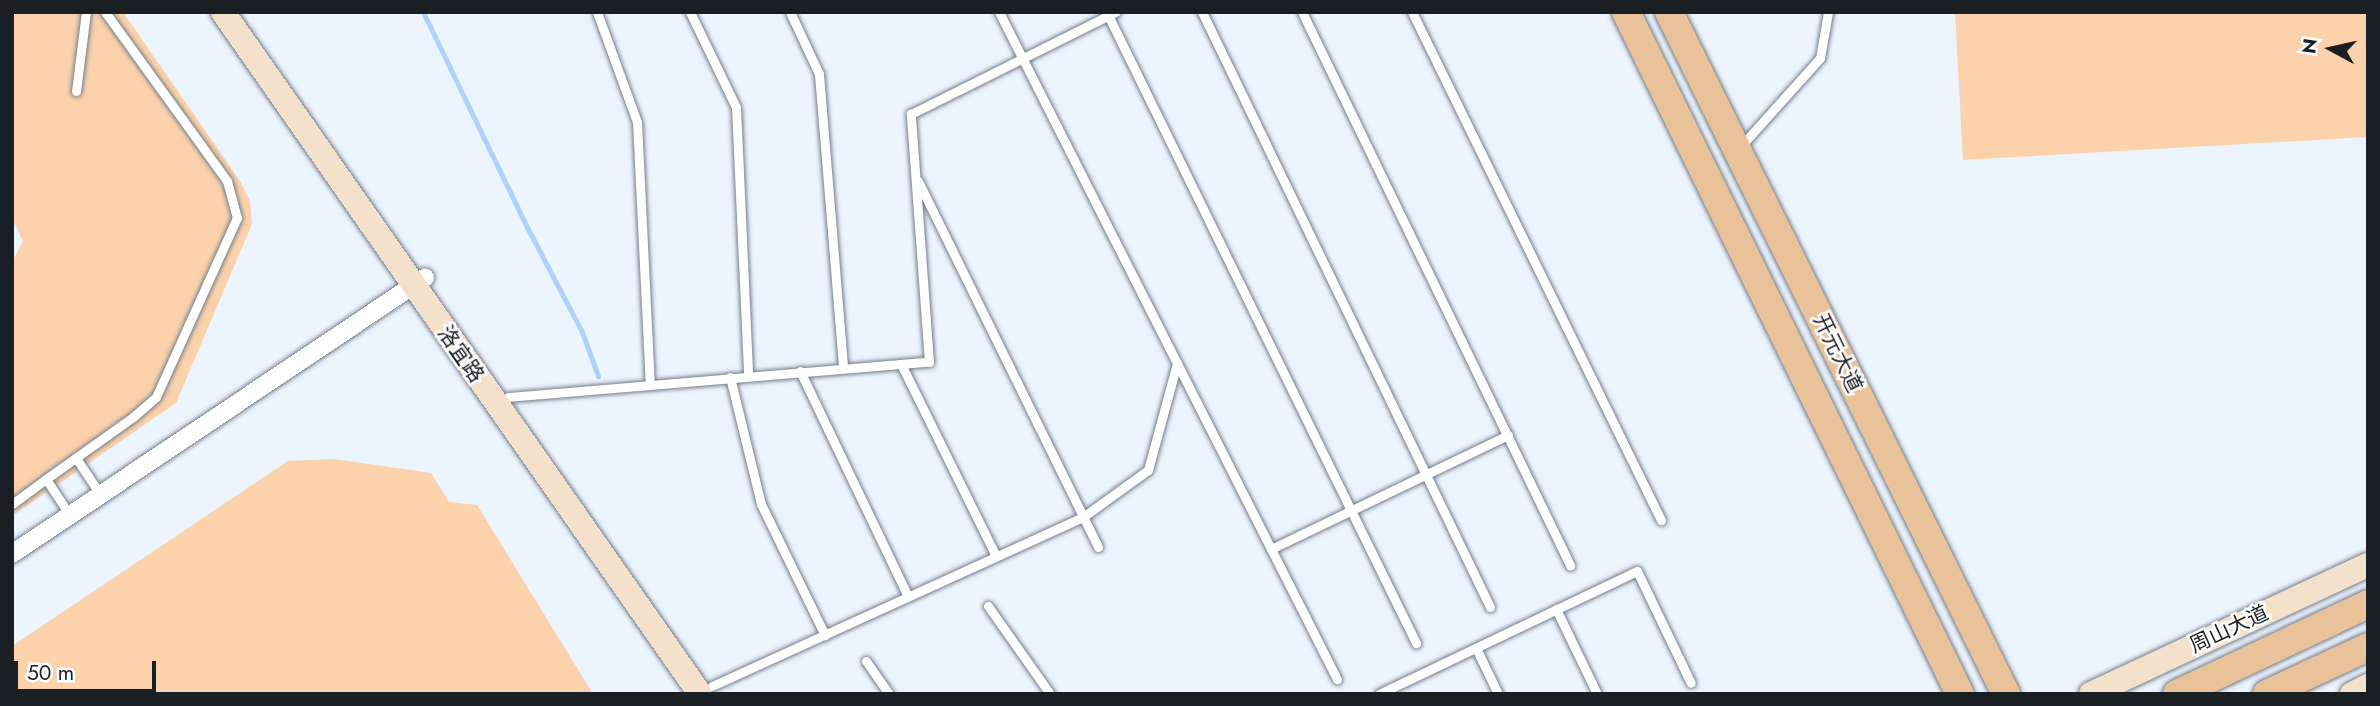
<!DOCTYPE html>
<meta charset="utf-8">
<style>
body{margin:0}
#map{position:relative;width:2380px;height:706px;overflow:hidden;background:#ecf4fd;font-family:Jost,"Noto Sans SC",sans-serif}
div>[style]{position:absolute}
.green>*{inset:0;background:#fbd2ab}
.stream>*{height:5px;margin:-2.5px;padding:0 2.5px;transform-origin:2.5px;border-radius:2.5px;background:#afd2fd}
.roads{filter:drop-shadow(0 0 2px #737f8c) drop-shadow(0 0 2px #737f8c)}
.lane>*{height:9px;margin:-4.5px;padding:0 4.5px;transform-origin:4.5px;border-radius:4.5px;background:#fff}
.street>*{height:18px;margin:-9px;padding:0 9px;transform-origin:9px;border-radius:9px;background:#fff}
.secondary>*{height:24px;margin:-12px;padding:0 12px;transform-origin:12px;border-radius:12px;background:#f4e1cc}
.primary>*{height:28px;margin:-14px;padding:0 14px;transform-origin:14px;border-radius:14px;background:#eac29a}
span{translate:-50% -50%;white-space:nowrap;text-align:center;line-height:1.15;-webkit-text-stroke:5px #fff;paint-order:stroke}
.street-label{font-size:21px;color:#1a1f24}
.frame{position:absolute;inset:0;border:14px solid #1a1f24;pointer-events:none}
.north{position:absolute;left:2296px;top:14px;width:70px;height:70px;-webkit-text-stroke:5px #fff;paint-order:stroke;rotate:278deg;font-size:19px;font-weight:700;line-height:28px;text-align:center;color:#1a1f24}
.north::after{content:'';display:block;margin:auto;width:24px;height:32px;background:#1a1f24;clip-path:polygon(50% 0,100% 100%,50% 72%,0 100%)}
.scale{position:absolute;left:14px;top:661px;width:142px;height:32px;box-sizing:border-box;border:4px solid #1a1f24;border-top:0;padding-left:9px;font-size:21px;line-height:24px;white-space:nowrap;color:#1a1f24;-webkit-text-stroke:5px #fff;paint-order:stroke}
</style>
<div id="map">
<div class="green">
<i style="clip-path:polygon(12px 12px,123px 12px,240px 181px,250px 201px,252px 224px,176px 403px,12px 516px,12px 262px,23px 241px,12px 218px)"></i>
<i style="clip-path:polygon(1955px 12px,2368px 12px,2368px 137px,1963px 160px)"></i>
<i style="clip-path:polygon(334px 459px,431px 473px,449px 502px,477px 505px,593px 694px,12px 694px,12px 646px,288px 461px)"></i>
</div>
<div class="stream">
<i style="left:423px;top:12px;width:241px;rotate:64.2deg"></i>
<i style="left:528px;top:229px;width:116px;rotate:62.3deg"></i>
<i style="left:582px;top:332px;width:47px;rotate:70deg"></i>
</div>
<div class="roads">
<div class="lane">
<i style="left:597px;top:12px;width:117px;rotate:70deg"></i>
<i style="left:637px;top:122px;width:263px;rotate:87.2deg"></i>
<i style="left:690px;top:12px;width:106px;rotate:64.2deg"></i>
<i style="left:736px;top:107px;width:268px;rotate:87.4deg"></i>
<i style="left:790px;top:12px;width:68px;rotate:64.9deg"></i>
<i style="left:819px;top:74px;width:295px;rotate:85.3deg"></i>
<i style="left:999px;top:12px;width:748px;rotate:63.13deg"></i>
<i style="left:1202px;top:12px;width:661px;rotate:64.17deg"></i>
<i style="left:1302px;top:12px;width:615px;rotate:64.14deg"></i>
<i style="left:1412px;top:12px;width:566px;rotate:63.89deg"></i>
<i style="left:1107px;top:13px;width:702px;rotate:63.87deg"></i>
<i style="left:76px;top:91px;width:80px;rotate:-82.8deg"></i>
<i style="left:1741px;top:146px;width:118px;rotate:-48.1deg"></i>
<i style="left:1820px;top:58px;width:47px;rotate:-80.1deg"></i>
<i style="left:918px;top:181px;width:408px;rotate:63.8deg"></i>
<i style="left:901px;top:364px;width:214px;rotate:63.7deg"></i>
<i style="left:800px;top:371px;width:250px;rotate:64.4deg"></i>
<i style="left:730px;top:377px;width:131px;rotate:76.3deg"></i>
<i style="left:761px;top:504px;width:146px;rotate:64deg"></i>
<i style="left:508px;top:397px;width:422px;rotate:-4.8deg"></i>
<i style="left:929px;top:362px;width:249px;rotate:-94.2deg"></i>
<i style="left:911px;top:114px;width:229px;rotate:-26.5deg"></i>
<i style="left:76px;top:458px;width:43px;rotate:56.3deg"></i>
<i style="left:46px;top:479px;width:107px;rotate:-35.5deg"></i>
<i style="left:133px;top:417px;width:30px;rotate:-41deg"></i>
<i style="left:156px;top:397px;width:196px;rotate:-65.7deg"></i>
<i style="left:237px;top:218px;width:38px;rotate:-105deg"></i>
<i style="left:227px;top:181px;width:208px;rotate:-125.8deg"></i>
<i style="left:12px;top:504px;width:42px;rotate:-36.3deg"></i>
<i style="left:46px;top:479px;width:42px;rotate:56.7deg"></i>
<i style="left:1271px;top:549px;width:263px;rotate:-25.7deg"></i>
<i style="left:988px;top:606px;width:108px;rotate:54.8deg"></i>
<i style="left:1556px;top:609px;width:94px;rotate:64.2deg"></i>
<i style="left:1476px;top:648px;width:51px;rotate:64.4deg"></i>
<i style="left:866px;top:661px;width:40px;rotate:55.1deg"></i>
<i style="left:712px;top:686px;width:408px;rotate:-24.5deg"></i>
<i style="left:1083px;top:517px;width:80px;rotate:-35.9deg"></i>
<i style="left:1148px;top:470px;width:111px;rotate:-74.8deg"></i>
<i style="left:1379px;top:694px;width:286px;rotate:-25.5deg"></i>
<i style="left:1637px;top:571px;width:124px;rotate:64.3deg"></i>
</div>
<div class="street">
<i style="left:12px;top:554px;width:497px;rotate:-33.8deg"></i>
</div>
<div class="secondary">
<i style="left:223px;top:12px;width:832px;rotate:55.03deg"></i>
<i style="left:2091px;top:694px;width:306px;rotate:-25deg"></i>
<i style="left:2352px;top:694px;width:18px;rotate:-27deg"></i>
</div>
<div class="primary">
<i style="left:1626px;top:12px;width:759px;rotate:63.91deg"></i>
<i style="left:1669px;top:12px;width:761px;rotate:63.7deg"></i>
<i style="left:2177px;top:694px;width:211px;rotate:-25.2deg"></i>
<i style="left:2267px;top:694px;width:111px;rotate:-25deg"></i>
</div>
</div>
<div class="street-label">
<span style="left:1838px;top:353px;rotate:64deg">开元大道</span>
<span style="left:461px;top:354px;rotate:55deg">洛宜路</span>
<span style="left:2229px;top:629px;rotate:-25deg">周山大道</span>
</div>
<div class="frame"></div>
<div class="north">N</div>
<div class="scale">50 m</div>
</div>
